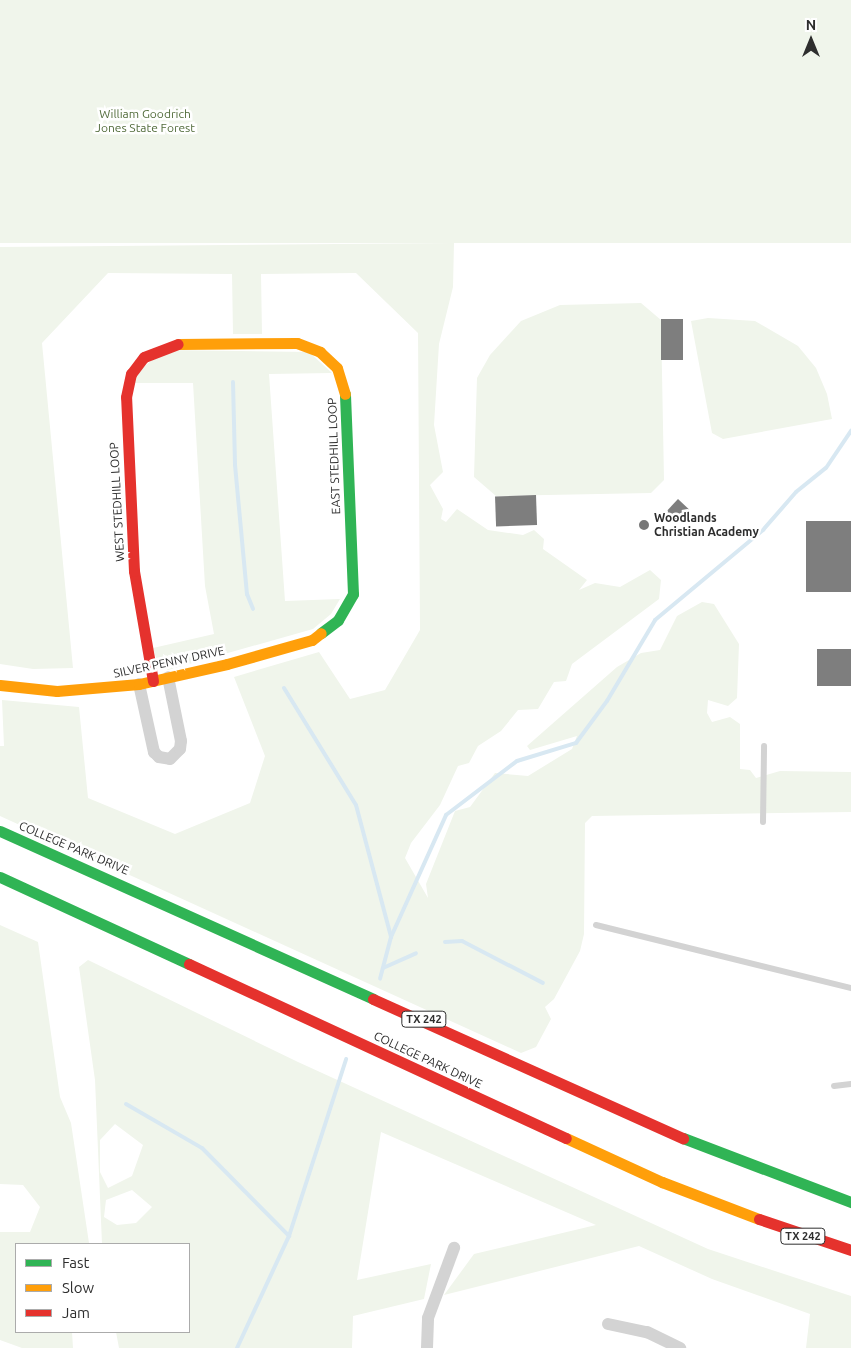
<!DOCTYPE html>
<style>
body{margin:0}
#map{position:relative;width:851px;height:1348px;overflow:hidden;background:#fff;font-family:Ubuntu,sans-serif}
div>[style]{position:absolute}
.green>*{inset:0;background:#f0f5eb;transform-origin:0 0}
.stream>*{height:4px;margin:-2px;padding:0 2px;transform-origin:2px;border-radius:2px;background:#d8e8f2}
.building>*{inset:0;background:#7e7e7e;transform-origin:0 0}
.lane>*{height:6px;margin:-3px;padding:0 3px;transform-origin:3px;border-radius:3px;background:#d3d3d3}
.street>*{height:12px;margin:-6px;padding:0 6px;transform-origin:6px;border-radius:6px;background:#d3d3d3}
.fast>*{height:11px;margin:-5.5px;padding:0 5.5px;transform-origin:5.5px;border-radius:5.5px;background:#30b455}
.slow>*{height:11px;margin:-5.5px;padding:0 5.5px;transform-origin:5.5px;border-radius:5.5px;background:#ff9f0a}
.jam>*{height:11px;margin:-5.5px;padding:0 5.5px;transform-origin:5.5px;border-radius:5.5px;background:#e5322d}
.dots>*{width:14px;height:14px;translate:-50% -50%;box-sizing:border-box;border:2px solid #fff;border-radius:50%}
span{translate:-50% -50%;white-space:nowrap;text-align:center;line-height:1.15;-webkit-text-stroke:5px #fff;paint-order:stroke}
.shield-label span{padding:1px 4px;background:#fff;border:1px solid;border-radius:4px;-webkit-text-stroke-width:0}
.shield-label{font-size:11px;color:#2e2e2e;font-weight:700}
.park-label{font-size:12px;color:#516b3a}
.street-label{font-size:12px;color:#2e2e2e}
.poi-label{font-size:12px;color:#2e2e2e;font-weight:700}
.left{translate:0 -50%;text-align:left}
.legend{position:absolute;left:15px;top:1243px;width:175px;height:90px;box-sizing:border-box;background:#fff;border:1px solid #ababab;margin:0;padding:6px 9px;list-style:none;font-size:15px;color:#2e2e2e}
.legend li{display:flex;align-items:center;gap:10px;height:25px}
.legend b{width:25px;border:1px solid #ababab}
.north{position:absolute;left:786px;top:15px;width:50px;height:50px;-webkit-text-stroke:4px #fff;paint-order:stroke;rotate:0deg;font-size:14px;font-weight:700;line-height:20px;text-align:center;color:#2e2e2e}
.north::after{content:'';display:block;margin:auto;width:18px;height:22px;background:#2e2e2e;clip-path:polygon(50% 0,100% 100%,50% 72%,0 100%)}
</style>
<div id="map">
<div class="green">
<i style="left:0;top:0;width:851px;height:243px"></i>
<i style="clip-path:polygon(454px 243px,453px 287px,439px 344px,434px 425px,443px 472px,430px 485px,443px 509px,441px 519px,446px 522px,457px 509px,488px 530px,523px 535px,534px 530px,544px 539px,543px 549px,587px 580px,579px 590px,595px 583px,620px 587px,650px 570px,661px 580px,659px 599px,572px 664px,566px 681px,554px 682px,538px 709px,518px 710px,501px 731px,478px 746px,469px 763px,458px 766px,440px 805px,411px 843px,405px 858px,428px 898px,426px 884px,455px 811px,470px 807px,495px 773px,528px 776px,572px 749px,577px 736px,530px 750px,527px 746px,617px 667px,641px 653px,660px 650px,677px 616px,702px 602px,714px 604px,739px 644px,737px 698px,728px 706px,708px 700px,707px 713px,712px 722px,730px 717px,740px 724px,740px 769px,750px 770px,756px 778px,780px 771px,851px 772px,851px 812px,592px 816px,585px 823px,584px 934px,580px 951px,554px 999px,545px 1007px,551px 1019px,536px 1047px,521px 1053px,0 816px,0 746px,4px 746px,2px 700px,79px 707px,88px 798px,175px 834px,250px 803px,265px 756px,234px 677px,319px 652px,350px 699px,385px 690px,420px 630px,418px 333px,356px 273px,261px 274px,262px 334px,233px 334px,232px 274px,108px 273px,42px 343px,73px 668px,33px 669px,0 664px,0 247px)"></i>
<i style="clip-path:polygon(641px 303px,661px 320px,664px 480px,651px 493px,496px 496px,474px 477px,477px 378px,490px 355px,521px 321px,560px 305px)"></i>
<i style="clip-path:polygon(708px 318px,755px 321px,798px 346px,816px 368px,827px 394px,832px 419px,723px 439px,712px 433px,691px 321px)"></i>
<i style="clip-path:polygon(165px 350px,309px 352px,332px 373px,269px 374px,285px 601px,340px 599px,331px 614px,313px 629px,168px 670px,158px 664px,153px 648px,214px 634px,205px 586px,193px 383px,133px 383px,137px 372px)"></i>
<i style="clip-path:polygon(0 925px,38px 942px,60px 1097px,71px 1123px,89px 1243px,16px 1244px,16px 1332px,72px 1332px,73px 1348px,22px 1348px,0 1340px,0 1232px,30px 1232px,40px 1207px,23px 1185px,0 1184px)"></i>
<i style="clip-path:polygon(evenodd,88px 960px,298px 1062px,708px 1249px,851px 1296px,851px 1348px,806px 1348px,810px 1314px,712px 1279px,639px 1246px,444px 1295px,474px 1254px,596px 1225px,381px 1132px,357px 1280px,431px 1264px,424px 1299px,353px 1316px,352px 1348px,119px 1348px,116px 1332px,189px 1332px,189px 1244px,102px 1244px,95px 1080px,79px 967px,88px 960px,115px 1124px,143px 1145px,132px 1176px,108px 1188px,100px 1172px,100px 1140px,115px 1124px,88px 960px,132px 1190px,152px 1207px,136px 1223px,117px 1225px,104px 1217px,106px 1200px,132px 1190px)"></i>
</div>
<div class="stream">
<i style="left:233px;top:382px;width:83px;rotate:88.6deg"></i>
<i style="left:235px;top:465px;width:130px;rotate:84.7deg"></i>
<i style="left:247px;top:594px;width:16px;rotate:68deg"></i>
<i style="left:284px;top:688px;width:137px;rotate:58.4deg"></i>
<i style="left:356px;top:805px;width:137px;rotate:75.1deg"></i>
<i style="left:391px;top:937px;width:43px;rotate:104.7deg"></i>
<i style="left:391px;top:937px;width:134px;rotate:-65.7deg"></i>
<i style="left:446px;top:815px;width:89px;rotate:-37.3deg"></i>
<i style="left:517px;top:761px;width:62px;rotate:-17deg"></i>
<i style="left:576px;top:743px;width:52px;rotate:-53.6deg"></i>
<i style="left:607px;top:701px;width:94px;rotate:-59.3deg"></i>
<i style="left:655px;top:620px;width:141px;rotate:-39.8deg"></i>
<i style="left:763px;top:530px;width:50px;rotate:-49deg"></i>
<i style="left:796px;top:492px;width:38px;rotate:-39deg"></i>
<i style="left:826px;top:468px;width:45px;rotate:-56deg"></i>
<i style="left:445px;top:942px;width:17px;rotate:-3deg"></i>
<i style="left:462px;top:941px;width:91px;rotate:27.4deg"></i>
<i style="left:383px;top:968px;width:36px;rotate:-24deg"></i>
<i style="left:126px;top:1104px;width:88px;rotate:30.1deg"></i>
<i style="left:202px;top:1148px;width:124px;rotate:45.3deg"></i>
<i style="left:237px;top:1348px;width:123px;rotate:-65.1deg"></i>
<i style="left:289px;top:1236px;width:186px;rotate:-72.1deg"></i>
</div>
<div class="building">
<i style="left:661px;top:319px;width:22px;height:41px"></i>
<i style="left:536px;top:495px;width:30px;height:41px;rotate:88deg"></i>
<i style="left:678px;top:499px;width:16px;height:17px;rotate:43deg"></i>
<i style="left:851px;top:521px;width:71px;height:45px;rotate:90deg"></i>
<i style="left:817px;top:649px;width:34px;height:37px"></i>
</div>
<div class="lane">
<i style="left:763px;top:822px;width:76px;rotate:-89.2deg"></i>
<i style="left:596px;top:925px;width:263px;rotate:13.9deg"></i>
<i style="left:834px;top:1086px;width:17px;rotate:-7deg"></i>
</div>
<div class="street">
<i style="left:139px;top:684px;width:70px;rotate:77.6deg"></i>
<i style="left:154px;top:752px;width:7px;rotate:45deg"></i>
<i style="left:159px;top:757px;width:11px;rotate:10deg"></i>
<i style="left:170px;top:759px;width:14px;rotate:-45deg"></i>
<i style="left:180px;top:749px;width:8px;rotate:-83deg"></i>
<i style="left:181px;top:741px;width:65px;rotate:-101.5deg"></i>
<i style="left:608px;top:1324px;width:40px;rotate:12deg"></i>
<i style="left:647px;top:1332px;width:37px;rotate:26deg"></i>
<i style="left:427px;top:1348px;width:30px;rotate:-88deg"></i>
<i style="left:428px;top:1318px;width:75px;rotate:-69.6deg"></i>
</div>
<div class="fast">
<i style="left:321px;top:633px;width:21px;rotate:-37deg"></i>
<i style="left:338px;top:620px;width:30px;rotate:-60deg"></i>
<i style="left:353px;top:594px;width:200px;rotate:-92.3deg"></i>
<i style="left:0;top:831px;width:409px;rotate:24.2deg"></i>
<i style="left:0;top:877px;width:208px;rotate:24.7deg"></i>
<i style="left:683px;top:1138px;width:180px;rotate:20.9deg"></i>
</div>
<div class="slow">
<i style="left:178px;top:344px;width:119px;rotate:-0.5deg"></i>
<i style="left:297px;top:343px;width:25px;rotate:21deg"></i>
<i style="left:320px;top:352px;width:23px;rotate:43deg"></i>
<i style="left:337px;top:368px;width:27px;rotate:73deg"></i>
<i style="left:0;top:685px;width:57px;rotate:6deg"></i>
<i style="left:57px;top:691px;width:82px;rotate:-4.9deg"></i>
<i style="left:139px;top:684px;width:90px;rotate:-12.8deg"></i>
<i style="left:227px;top:664px;width:88px;rotate:-15.8deg"></i>
<i style="left:312px;top:640px;width:11px;rotate:-38deg"></i>
<i style="left:566px;top:1138px;width:106px;rotate:24.6deg"></i>
<i style="left:662px;top:1182px;width:104px;rotate:20.9deg"></i>
</div>
<div class="jam">
<i style="left:153px;top:681px;width:112px;rotate:-99.8deg"></i>
<i style="left:134px;top:571px;width:174px;rotate:-92.6deg"></i>
<i style="left:126px;top:397px;width:24px;rotate:-78deg"></i>
<i style="left:131px;top:374px;width:21px;rotate:-53deg"></i>
<i style="left:144px;top:357px;width:36px;rotate:-21deg"></i>
<i style="left:189px;top:964px;width:415px;rotate:24.8deg"></i>
<i style="left:373px;top:999px;width:340px;rotate:24.2deg"></i>
<i style="left:759px;top:1219px;width:97px;rotate:18.6deg"></i>
</div>
<div class="dots">
<i style="left:644px;top:525px;background:#777"></i>
</div>
<div class="shield-label">
<span style="left:424px;top:1019px">TX 242</span>
<span style="left:803px;top:1236px">TX 242</span>
</div>
<div class="park-label">
<span style="left:145px;top:121px">William Goodrich<br>Jones State Forest</span>
</div>
<div class="street-label">
<span style="left:334px;top:456px;rotate:-92deg">EAST STEDHILL LOOP</span>
<span style="left:117px;top:502px;rotate:-93deg">WEST STEDHILL LOOP</span>
<span style="left:169px;top:662px;rotate:-12deg">SILVER PENNY DRIVE</span>
<span style="left:74px;top:848px;rotate:23deg">COLLEGE PARK DRIVE</span>
<span style="left:428px;top:1060px;rotate:25deg">COLLEGE PARK DRIVE</span>
</div>
<div class="poi-label">
<span class="left" style="left:654px;top:525px">Woodlands<br>Christian Academy</span>
</div>
<ul class="legend">
<li><b style="height:6px;background:#30b455"></b>Fast</li>
<li><b style="height:6px;background:#ff9f0a"></b>Slow</li>
<li><b style="height:6px;background:#e5322d"></b>Jam</li>
</ul>
<div class="north">N</div>
</div>
